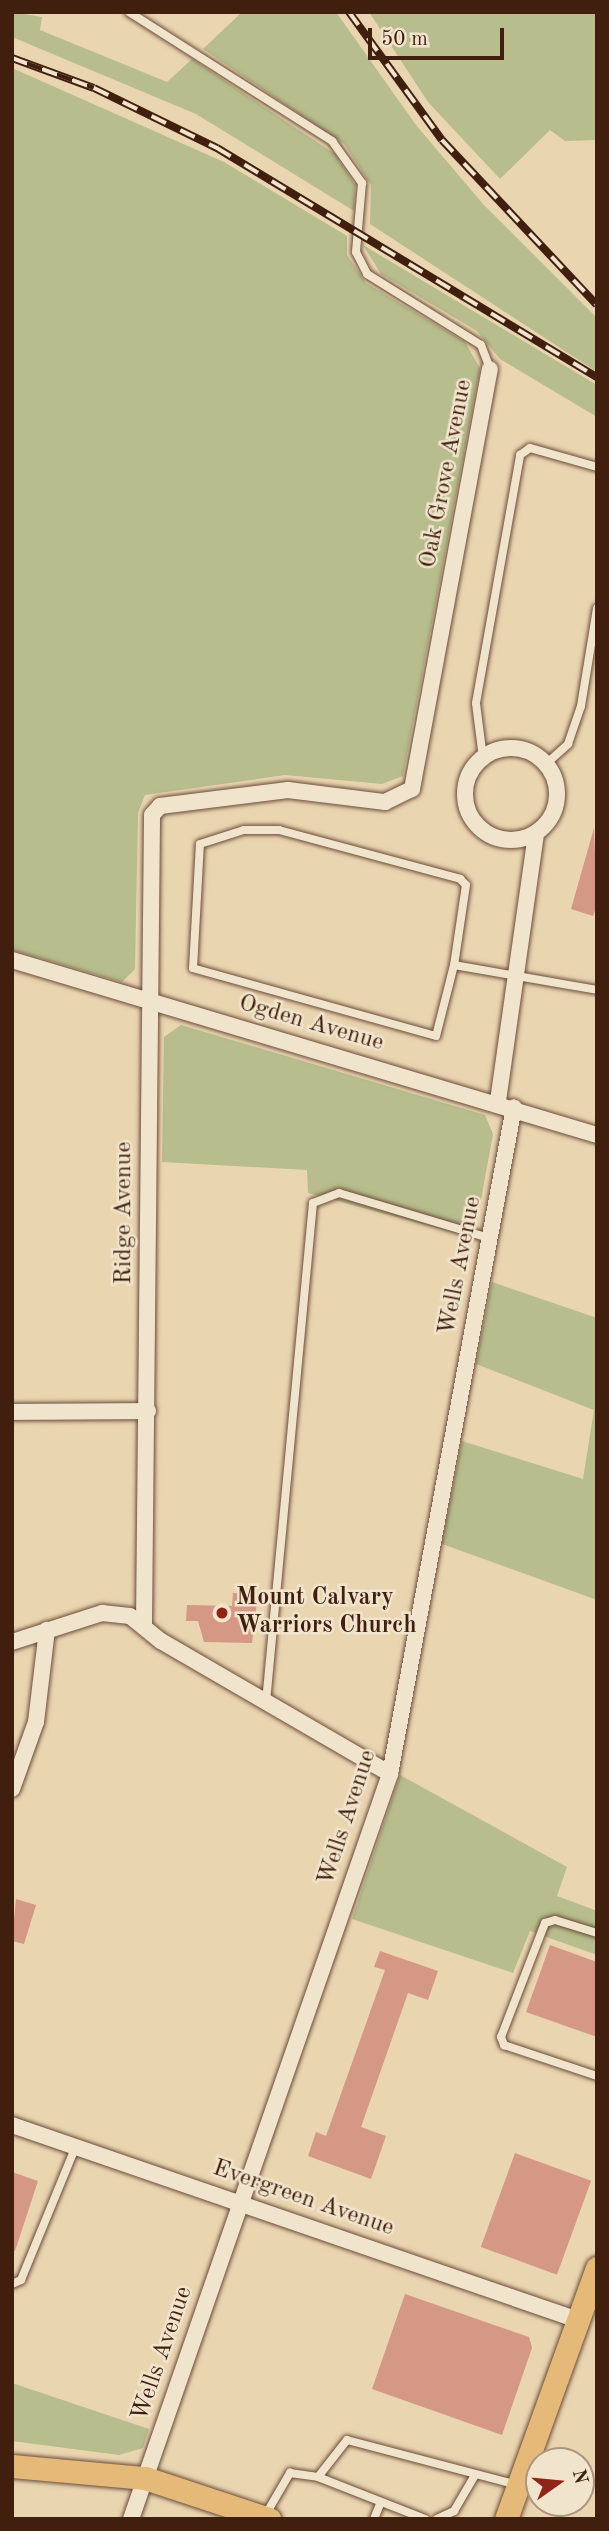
<!DOCTYPE html>
<style>
body{margin:0}
#map{position:relative;width:609px;height:2531px;overflow:hidden;background:#ead5b1;font-family:"Old Standard TT",serif}
div>[style]{position:absolute}
.green>*{inset:0;background:#b7bd8c}
.building>*{inset:0;background:#d49884;transform-origin:0 0}
.roads{filter:drop-shadow(0 0 2px #6b4c38) drop-shadow(0 0 2px #6b4c38)}
.lane>*{height:8px;margin:-4px;padding:0 4px;transform-origin:4px;border-radius:4px;background:#f1e4cc}
.street>*{height:16px;margin:-8px;padding:0 8px;transform-origin:8px;border-radius:8px;background:#f1e4cc}
.street>.ring{margin:-8px;padding:0;box-sizing:content-box;background:none;border:16px solid #f1e4cc;border-radius:50%}
.primary>*{height:23px;margin:-11.5px;padding:0 11.5px;transform-origin:11.5px;border-radius:11.5px;background:#e5ba78}
.rail>*{height:8px;margin-top:-4px;transform-origin:0;background:repeating-linear-gradient(90deg,#f1e4cc 0 16px,#411f0f 0 32px);box-sizing:border-box;border-block:2px solid #411f0f}
.dots>*{width:19px;height:19px;translate:-50% -50%;box-sizing:border-box;border:4px solid #f1e4cc;border-radius:50%}
span{translate:-50% -50%;white-space:nowrap;text-align:center;line-height:1.15;-webkit-text-stroke:5px #f1e4cc;paint-order:stroke}
.street-label{font-size:24px;color:#411f0f}
.poi-label{font-size:24px;color:#411f0f;font-weight:700}
.left{translate:0 -50%;text-align:left}
.frame{position:absolute;inset:0;border:14px solid #411f0f;pointer-events:none}
.north{position:absolute;left:525px;top:2447px;width:70px;height:70px;box-sizing:border-box;background:#f1e4cc;border:2px solid #ab9580;border-radius:50%;rotate:75deg;font-size:19px;font-weight:700;line-height:28px;text-align:center;color:#411f0f}
.north::after{content:'';display:block;margin:auto;width:24px;height:32px;background:#8f2418;clip-path:polygon(50% 0,100% 100%,50% 72%,0 100%)}
.scale{position:absolute;left:368px;top:28px;width:136px;height:32px;box-sizing:border-box;border:4px solid #411f0f;border-top:0;padding-left:9px;font-size:21px;line-height:24px;white-space:nowrap;color:#411f0f;-webkit-text-stroke:5px #f1e4cc;paint-order:stroke}
</style>
<div id="map">
<div class="green">
<i style="clip-path:polygon(12px 12px,42px 17px,40px 30px,167px 82px,192px 59px,335px 154px,355px 185px,354px 211px,196px 114px,12px 37px)"></i>
<i style="clip-path:polygon(242px 12px,336px 12px,416px 125px,483px 204px,597px 318px,597px 372px,370px 224px,371px 185px,344px 144px,203px 49px)"></i>
<i style="clip-path:polygon(369px 12px,597px 12px,597px 140px,565px 141px,550px 130px,500px 179px,428px 102px)"></i>
<i style="clip-path:polygon(12px 68px,224px 162px,347px 236px,347px 255px,366px 283px,465px 342px,480px 368px,403px 776px,382px 784px,285px 775px,145px 795px,138px 813px,135px 969px,122px 982px,12px 950px)"></i>
<i style="clip-path:polygon(363px 245px,597px 385px,597px 417px,500px 359px,477px 331px,381px 274px)"></i>
<i style="clip-path:polygon(181px 1025px,485px 1115px,493px 1134px,474px 1238px,308px 1193px,307px 1170px,162px 1162px,164px 1037px)"></i>
<i style="clip-path:polygon(492px 1282px,597px 1318px,597px 1600px,442px 1544px,462px 1441px,583px 1479px,594px 1410px,476px 1364px)"></i>
<i style="clip-path:polygon(400px 1775px,567px 1867px,557px 1896px,597px 1911px,597px 1955px,530px 1931px,513px 1973px,352px 1919px)"></i>
<i style="clip-path:polygon(12px 2383px,149px 2429px,143px 2448px,119px 2455px,12px 2441px)"></i>
</div>
<div class="building">
<i style="clip-path:polygon(594px 828px,597px 905px,593px 916px,571px 909px)"></i>
<i style="clip-path:polygon(233px 1593px,258px 1594px,252px 1643px,204px 1642px,198px 1621px,186px 1621px,187px 1605px,232px 1606px)"></i>
<i style="clip-path:polygon(16px 1899px,36px 1905px,24px 1944px,12px 1941px)"></i>
<i style="clip-path:polygon(550px 1945px,597px 1962px,597px 2037px,526px 2012px)"></i>
<i style="clip-path:polygon(380px 1951px,438px 1971px,428px 2000px,408px 1993px,361px 2127px,386px 2136px,371px 2179px,308px 2156px,316px 2132px,326px 2136px,385px 1970px,374px 1967px)"></i>
<i style="left:515px;top:2153px;width:81px;height:100px;rotate:20deg"></i>
<i style="clip-path:polygon(12px 2172px,38px 2181px,15px 2251px,12px 2250px)"></i>
<i style="clip-path:polygon(405px 2294px,529px 2337px,532px 2348px,502px 2435px,372px 2389px)"></i>
</div>
<div class="roads">
<div class="lane">
<i style="left:129px;top:12px;width:241px;rotate:32.4deg"></i>
<i style="left:332px;top:141px;width:52px;rotate:54.5deg"></i>
<i style="left:362px;top:183px;width:69px;rotate:95deg"></i>
<i style="left:356px;top:252px;width:25px;rotate:63deg"></i>
<i style="left:367px;top:274px;width:134px;rotate:31.9deg"></i>
<i style="left:481px;top:345px;width:26px;rotate:69deg"></i>
<i style="left:483px;top:758px;width:55px;rotate:-97.3deg"></i>
<i style="left:476px;top:703px;width:252px;rotate:-79.9deg"></i>
<i style="left:520px;top:455px;width:12px;rotate:-35deg"></i>
<i style="left:530px;top:448px;width:70px;rotate:15.8deg"></i>
<i style="left:546px;top:764px;width:30px;rotate:-42deg"></i>
<i style="left:568px;top:744px;width:40px;rotate:-71.1deg"></i>
<i style="left:581px;top:706px;width:99px;rotate:-80.7deg"></i>
<i style="left:454px;top:965px;width:73px;rotate:104.2deg"></i>
<i style="left:436px;top:1036px;width:252px;rotate:-164.4deg"></i>
<i style="left:193px;top:968px;width:124px;rotate:-86.8deg"></i>
<i style="left:200px;top:844px;width:46px;rotate:-17.7deg"></i>
<i style="left:244px;top:830px;width:35px"></i>
<i style="left:279px;top:830px;width:188px;rotate:15.1deg"></i>
<i style="left:460px;top:879px;width:8px;rotate:45deg"></i>
<i style="left:466px;top:885px;width:81px;rotate:98.5deg"></i>
<i style="left:454px;top:965px;width:145px;rotate:9.9deg"></i>
<i style="left:266px;top:1702px;width:501px;rotate:-84.62deg"></i>
<i style="left:313px;top:1203px;width:28px;rotate:-21deg"></i>
<i style="left:339px;top:1193px;width:157px;rotate:16.7deg"></i>
<i style="left:597px;top:1933px;width:44px;rotate:-162.8deg"></i>
<i style="left:555px;top:1920px;width:10px;rotate:163deg"></i>
<i style="left:545px;top:1923px;width:122px;rotate:111.1deg"></i>
<i style="left:501px;top:2037px;width:9px;rotate:69deg"></i>
<i style="left:504px;top:2045px;width:98px;rotate:18.4deg"></i>
<i style="left:12px;top:2284px;width:10px;rotate:-24deg"></i>
<i style="left:21px;top:2280px;width:145px;rotate:-67.7deg"></i>
<i style="left:318px;top:2477px;width:115px;rotate:21.4deg"></i>
<i style="left:266px;top:2514px;width:48px;rotate:-59.7deg"></i>
<i style="left:290px;top:2473px;width:28px;rotate:8deg"></i>
<i style="left:318px;top:2477px;width:47px;rotate:-51.9deg"></i>
<i style="left:347px;top:2440px;width:176px;rotate:14.8deg"></i>
<i style="left:374px;top:2519px;width:18px;rotate:-68deg"></i>
<i style="left:437px;top:2519px;width:19px;rotate:-25deg"></i>
<i style="left:454px;top:2511px;width:42px;rotate:-59.7deg"></i>
</div>
<div class="street">
<i class="ring" style="left:465px;top:748px;width:76px;height:76px"></i>
<i style="left:12px;top:960px;width:611px;rotate:16.65deg"></i>
<i style="left:498px;top:1101px;width:271px;rotate:-81.9deg"></i>
<i style="left:12px;top:1412px;width:136px;rotate:-0.4deg"></i>
<i style="left:144px;top:1623px;width:808px;rotate:-89.43deg"></i>
<i style="left:152px;top:815px;width:12px;rotate:-48deg"></i>
<i style="left:160px;top:806px;width:129px;rotate:-7.1deg"></i>
<i style="left:288px;top:790px;width:98px;rotate:7.1deg"></i>
<i style="left:385px;top:802px;width:30px;rotate:-26deg"></i>
<i style="left:412px;top:789px;width:427px;rotate:-79.5deg"></i>
<i style="left:12px;top:1642px;width:95px;rotate:-17.9deg"></i>
<i style="left:102px;top:1613px;width:28px;rotate:6deg"></i>
<i style="left:130px;top:1616px;width:40px;rotate:39deg"></i>
<i style="left:161px;top:1641px;width:265px;rotate:30.1deg"></i>
<i style="left:12px;top:1789px;width:71px;rotate:-70.3deg"></i>
<i style="left:36px;top:1722px;width:93px;rotate:-83.2deg"></i>
<i style="left:12px;top:2125px;width:599px;rotate:19.01deg"></i>
<i style="left:131px;top:2519px;width:789px;rotate:-70.83deg"></i>
<i style="left:390px;top:1774px;width:678px;rotate:-79.47deg"></i>
</div>
<div class="primary">
<i style="left:12px;top:2466px;width:134px;rotate:5.2deg"></i>
<i style="left:145px;top:2478px;width:131px;rotate:18.3deg"></i>
<i style="left:506px;top:2519px;width:267px;rotate:-70.1deg"></i>
</div>
</div>
<div class="rail">
<i style="left:349px;top:12px;width:158px;rotate:54deg"></i>
<i style="left:442px;top:140px;width:226px;rotate:46.8deg"></i>
<i style="left:12px;top:58px;width:87px;rotate:20.1deg"></i>
<i style="left:94px;top:88px;width:137px;rotate:26deg"></i>
<i style="left:217px;top:148px;width:444px;rotate:31.1deg"></i>
</div>
<div class="dots">
<i style="left:222px;top:1613px;background:#8f2418"></i>
</div>
<div class="street-label">
<span style="left:447px;top:474px;rotate:-79deg">Oak Grove Avenue</span>
<span style="left:311px;top:1024px;rotate:16deg">Ogden Avenue</span>
<span style="left:125px;top:1213px;rotate:-90deg">Ridge Avenue</span>
<span style="left:461px;top:1266px;rotate:-79deg">Wells Avenue</span>
<span style="left:348px;top:1818px;rotate:-72deg">Wells Avenue</span>
<span style="left:303px;top:2199px;rotate:19deg">Evergreen Avenue</span>
<span style="left:163px;top:2354px;rotate:-71deg">Wells Avenue</span>
</div>
<div class="poi-label">
<span class="left" style="left:236px;top:1613px">Mount Calvary<br>Warriors Church</span>
</div>
<div class="frame"></div>
<div class="north">N</div>
<div class="scale">50 m</div>
</div>
